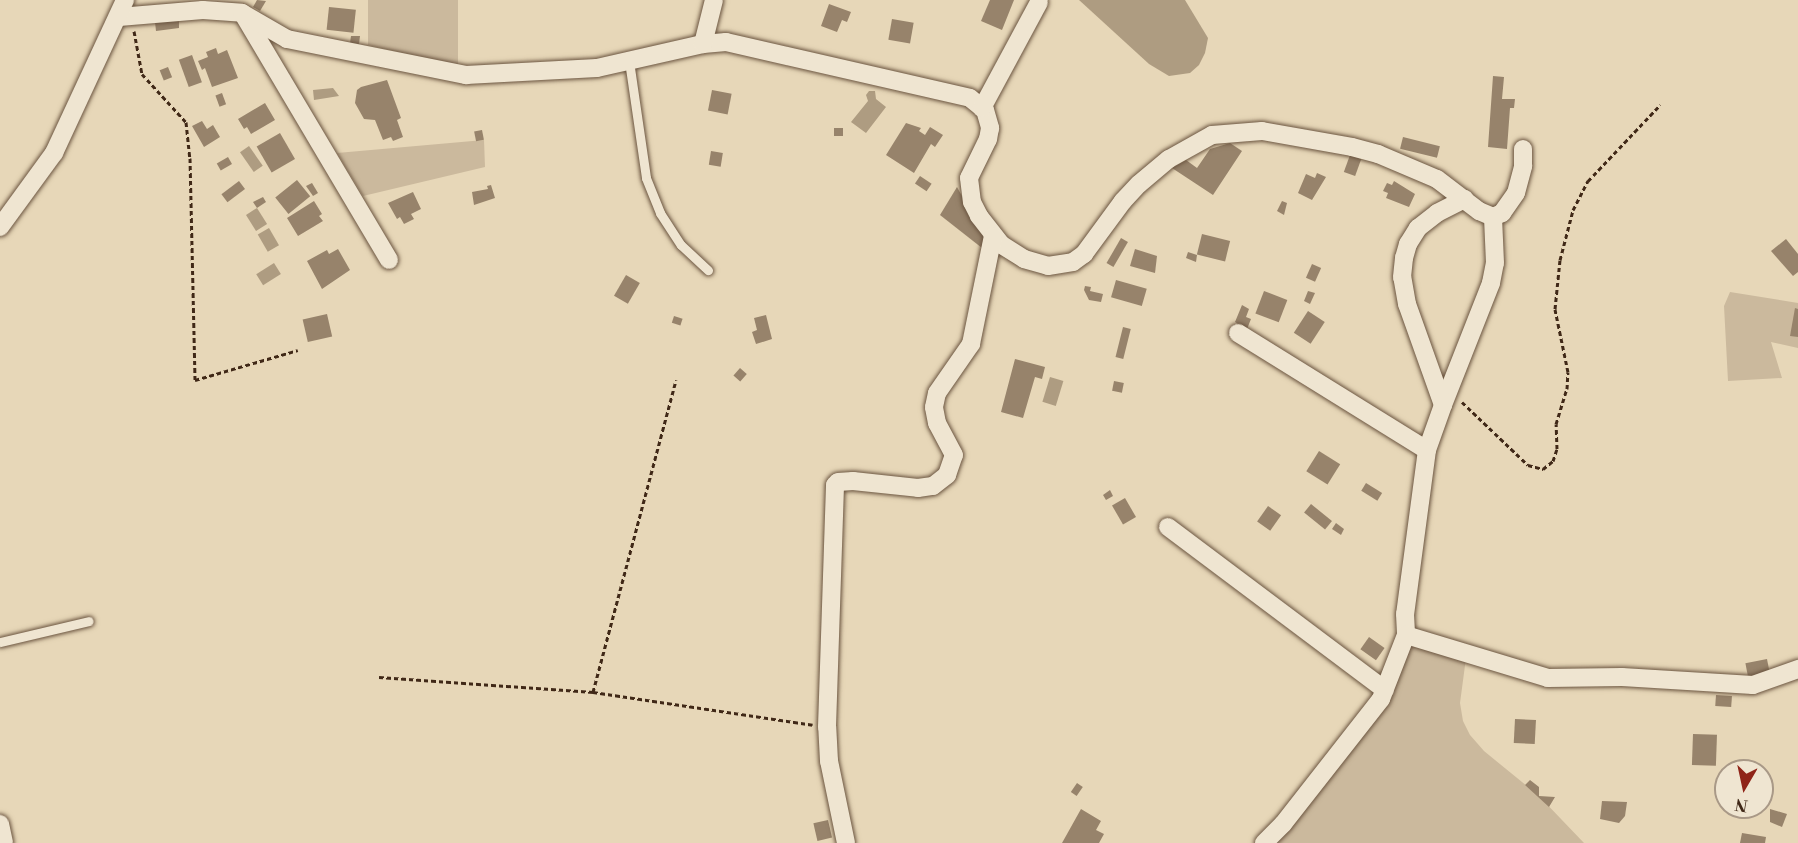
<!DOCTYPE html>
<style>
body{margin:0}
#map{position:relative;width:1798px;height:843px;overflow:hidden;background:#e7d7b8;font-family:"Libre Bodoni",serif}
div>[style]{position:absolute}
.green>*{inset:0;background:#cbb99d}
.water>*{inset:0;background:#ae9c81;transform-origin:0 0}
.building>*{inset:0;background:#97836b;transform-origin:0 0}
.path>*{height:3px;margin-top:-1.5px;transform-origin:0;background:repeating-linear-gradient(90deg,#402817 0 4.5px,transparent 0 7.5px)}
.roads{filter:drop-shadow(0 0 2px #6a543f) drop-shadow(0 0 2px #6a543f)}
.lane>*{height:9px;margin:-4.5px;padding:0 4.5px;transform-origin:4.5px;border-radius:4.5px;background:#efe5d1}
.street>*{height:18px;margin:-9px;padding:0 9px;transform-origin:9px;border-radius:9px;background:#efe5d1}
span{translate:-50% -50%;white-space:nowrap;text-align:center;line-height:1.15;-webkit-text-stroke:6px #efe5d1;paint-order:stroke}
.north{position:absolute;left:1714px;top:759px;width:60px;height:60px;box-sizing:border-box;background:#efe5d1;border:2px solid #a99987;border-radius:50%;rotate:189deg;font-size:16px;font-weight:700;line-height:24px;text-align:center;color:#402817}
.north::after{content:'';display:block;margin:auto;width:21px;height:27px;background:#8f2418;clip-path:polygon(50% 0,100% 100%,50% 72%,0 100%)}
</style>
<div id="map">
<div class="green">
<i style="clip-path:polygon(368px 0,458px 0,458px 66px,368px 45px)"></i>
<i style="clip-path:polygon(484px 140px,485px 167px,363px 196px,337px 153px)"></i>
<i style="clip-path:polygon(1730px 292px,1798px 303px,1798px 348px,1771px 342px,1782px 378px,1728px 381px,1724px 306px)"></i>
<i style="clip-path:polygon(1412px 644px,1466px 658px,1460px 703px,1463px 721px,1470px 735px,1484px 751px,1539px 796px,1584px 843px,1272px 843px)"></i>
</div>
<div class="water">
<i style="clip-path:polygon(1079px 0,1185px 0,1208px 38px,1205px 53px,1199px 65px,1190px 73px,1169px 76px,1149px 64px)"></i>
<i style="clip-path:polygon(333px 88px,339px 96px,314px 100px,313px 90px)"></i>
<i style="clip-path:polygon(869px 91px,875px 91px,876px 99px,886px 107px,866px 133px,851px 122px,868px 101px,866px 95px)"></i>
<i style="left:249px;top:146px;width:24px;height:11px;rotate:55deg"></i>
<i style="left:257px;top:208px;width:19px;height:13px;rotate:58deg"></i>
<i style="left:269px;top:228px;width:20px;height:13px;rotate:60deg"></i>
<i style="left:274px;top:263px;width:13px;height:21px;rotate:58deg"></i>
<i style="left:1050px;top:377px;width:14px;height:26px;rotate:17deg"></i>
</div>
<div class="building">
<i style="clip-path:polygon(257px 0,266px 1px,260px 11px,253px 7px)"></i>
<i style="clip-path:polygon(990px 0,1014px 0,1002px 30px,981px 21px)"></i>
<i style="clip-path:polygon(829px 4px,851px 12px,847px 22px,842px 20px,837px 32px,821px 26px)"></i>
<i style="left:329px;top:7px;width:27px;height:23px;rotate:6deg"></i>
<i style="left:892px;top:19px;width:22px;height:21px;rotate:10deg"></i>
<i style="clip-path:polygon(179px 20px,179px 28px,156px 31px,155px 22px)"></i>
<i style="clip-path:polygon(351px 36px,360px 36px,359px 44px,350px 43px)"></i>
<i style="clip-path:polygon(216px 48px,218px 54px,227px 50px,238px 78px,212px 87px,205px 68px,202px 70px,198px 61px,208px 57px,206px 52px)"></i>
<i style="left:192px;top:55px;width:29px;height:14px;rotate:70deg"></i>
<i style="left:168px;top:67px;width:11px;height:9px;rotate:68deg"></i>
<i style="clip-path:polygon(1493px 76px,1504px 77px,1502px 99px,1515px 99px,1514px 108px,1510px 108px,1507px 149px,1488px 147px)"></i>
<i style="clip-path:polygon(387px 80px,401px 118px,397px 120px,403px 137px,393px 141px,391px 137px,383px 140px,375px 120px,364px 119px,355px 103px,357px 90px,361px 87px)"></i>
<i style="left:712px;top:90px;width:20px;height:21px;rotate:11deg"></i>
<i style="left:222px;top:93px;width:12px;height:7px;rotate:70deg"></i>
<i style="clip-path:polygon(265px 103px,275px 120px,251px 134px,247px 127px,244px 129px,238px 119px)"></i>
<i style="clip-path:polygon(202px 121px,207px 129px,213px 125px,220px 137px,204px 147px,192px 126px)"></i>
<i style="clip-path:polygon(906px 123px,921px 128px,919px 131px,925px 135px,930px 127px,943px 135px,935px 147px,931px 144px,914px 173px,886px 155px)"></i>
<i style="left:834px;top:128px;width:9px;height:8px"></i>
<i style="left:482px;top:130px;width:10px;height:8px;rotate:79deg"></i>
<i style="left:280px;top:133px;width:30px;height:27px;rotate:60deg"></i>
<i style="left:1403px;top:137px;width:38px;height:12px;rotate:14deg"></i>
<i style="clip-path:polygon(1230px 143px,1242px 151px,1213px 195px,1172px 168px,1186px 160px,1197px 168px,1210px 149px)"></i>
<i style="left:711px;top:151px;width:12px;height:14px;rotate:9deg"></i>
<i style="left:1350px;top:155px;width:12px;height:18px;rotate:20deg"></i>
<i style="left:228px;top:157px;width:8px;height:13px;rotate:60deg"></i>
<i style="clip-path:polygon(1317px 173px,1326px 177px,1312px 200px,1298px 193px,1306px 174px,1315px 178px)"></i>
<i style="left:920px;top:176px;width:14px;height:9px;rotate:34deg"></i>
<i style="left:297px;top:180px;width:21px;height:28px;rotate:51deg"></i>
<i style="left:239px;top:181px;width:10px;height:22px;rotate:53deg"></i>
<i style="clip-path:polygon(1394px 181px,1415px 194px,1409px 207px,1386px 198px,1388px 193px,1383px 191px,1387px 183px,1392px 185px)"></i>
<i style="clip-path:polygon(312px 183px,318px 193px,313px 196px,306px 186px)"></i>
<i style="clip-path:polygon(491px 185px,495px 198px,474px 205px,472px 192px,488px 189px,487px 186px)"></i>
<i style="clip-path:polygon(957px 187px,984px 236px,982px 248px,940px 215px)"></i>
<i style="clip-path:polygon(413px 192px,421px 209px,411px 214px,414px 219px,404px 224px,400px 217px,397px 219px,388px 203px)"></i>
<i style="clip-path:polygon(263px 197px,266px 202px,257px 208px,253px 202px)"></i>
<i style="clip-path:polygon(314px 201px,322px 214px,319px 216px,323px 221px,298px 236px,287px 218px)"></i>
<i style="clip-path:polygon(1282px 201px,1287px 203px,1284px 215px,1277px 211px)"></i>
<i style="left:1202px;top:234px;width:29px;height:21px;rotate:14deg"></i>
<i style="left:1121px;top:238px;width:8px;height:29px;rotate:30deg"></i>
<i style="clip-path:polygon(1786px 239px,1798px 254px,1798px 272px,1793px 276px,1771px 251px)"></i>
<i style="clip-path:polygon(338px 249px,350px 270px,322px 289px,307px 261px,327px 250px,329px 254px)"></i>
<i style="clip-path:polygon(1135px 249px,1157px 256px,1155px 273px,1130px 266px)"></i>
<i style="clip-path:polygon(1188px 252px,1197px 255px,1196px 262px,1186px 258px)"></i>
<i style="left:1312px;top:264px;width:10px;height:15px;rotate:24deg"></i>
<i style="left:626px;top:275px;width:16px;height:24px;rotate:30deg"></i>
<i style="left:1116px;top:280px;width:32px;height:18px;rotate:16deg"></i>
<i style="clip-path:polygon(1085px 286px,1091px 287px,1090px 291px,1103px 294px,1101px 302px,1089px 300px,1084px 290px)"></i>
<i style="left:1264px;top:291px;width:25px;height:24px;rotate:21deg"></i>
<i style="clip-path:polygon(1308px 291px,1315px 293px,1310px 304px,1304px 301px)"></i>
<i style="clip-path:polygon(1242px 305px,1249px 309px,1246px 317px,1251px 319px,1247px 329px,1235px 322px)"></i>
<i style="clip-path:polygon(1795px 308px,1798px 309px,1798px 337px,1790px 336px)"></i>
<i style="left:1308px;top:311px;width:20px;height:26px;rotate:33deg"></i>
<i style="left:327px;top:314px;width:23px;height:25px;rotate:77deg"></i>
<i style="clip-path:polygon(766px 315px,772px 339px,756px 344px,752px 332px,757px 330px,754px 318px)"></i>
<i style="left:674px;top:316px;width:9px;height:7px;rotate:18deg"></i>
<i style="left:1123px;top:327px;width:8px;height:31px;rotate:14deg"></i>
<i style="clip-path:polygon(1015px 359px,1045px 367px,1042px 379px,1035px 377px,1023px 418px,1001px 412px)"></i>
<i style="left:740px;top:368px;width:9px;height:10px;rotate:41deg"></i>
<i style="left:1114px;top:381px;width:10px;height:10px;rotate:11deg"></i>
<i style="left:1319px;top:451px;width:25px;height:24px;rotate:32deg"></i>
<i style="left:1366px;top:483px;width:19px;height:9px;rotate:32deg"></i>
<i style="clip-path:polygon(1110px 490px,1113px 496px,1106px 500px,1103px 495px)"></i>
<i style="left:1125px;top:498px;width:22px;height:15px;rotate:60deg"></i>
<i style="left:1311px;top:504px;width:27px;height:11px;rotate:39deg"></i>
<i style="left:1268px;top:506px;width:16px;height:19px;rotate:35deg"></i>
<i style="clip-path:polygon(1336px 523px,1344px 529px,1341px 535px,1332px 529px)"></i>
<i style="left:1369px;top:637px;width:19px;height:15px;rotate:35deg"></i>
<i style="left:1767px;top:659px;width:15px;height:22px;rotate:79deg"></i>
<i style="left:1716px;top:695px;width:16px;height:11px;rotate:4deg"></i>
<i style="left:1515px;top:719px;width:21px;height:24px;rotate:3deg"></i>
<i style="left:1693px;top:734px;width:24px;height:31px;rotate:2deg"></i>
<i style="clip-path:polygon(1530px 780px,1539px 787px,1539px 796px,1555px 797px,1549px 807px,1525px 785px)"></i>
<i style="left:1077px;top:783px;width:7px;height:11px;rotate:34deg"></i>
<i style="clip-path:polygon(1602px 801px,1627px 802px,1625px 816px,1619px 823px,1600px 819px)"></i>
<i style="clip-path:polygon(1081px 809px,1101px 821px,1096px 830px,1104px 834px,1099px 843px,1062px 843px)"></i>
<i style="clip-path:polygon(1770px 809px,1787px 814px,1782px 827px,1770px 822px)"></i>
<i style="left:828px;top:820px;width:18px;height:15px;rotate:77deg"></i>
<i style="clip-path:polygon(1742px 833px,1766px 837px,1765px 843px,1740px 843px)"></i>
</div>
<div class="path">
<i style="left:134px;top:31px;width:44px;rotate:79.5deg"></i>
<i style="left:142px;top:74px;width:65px;rotate:47.5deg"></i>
<i style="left:186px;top:122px;width:36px;rotate:84deg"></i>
<i style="left:190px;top:158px;width:222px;rotate:88.7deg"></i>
<i style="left:195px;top:380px;width:107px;rotate:-16.2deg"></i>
<i style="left:1462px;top:402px;width:91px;rotate:43.7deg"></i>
<i style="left:1528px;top:465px;width:16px;rotate:15deg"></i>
<i style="left:1543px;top:469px;width:13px;rotate:-39deg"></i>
<i style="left:1553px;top:461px;width:13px;rotate:-72deg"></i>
<i style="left:1557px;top:449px;width:25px;rotate:-92deg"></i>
<i style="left:1556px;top:424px;width:37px;rotate:-73deg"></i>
<i style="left:1567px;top:389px;width:17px;rotate:-87deg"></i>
<i style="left:1568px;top:372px;width:64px;rotate:-101.7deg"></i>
<i style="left:1555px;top:309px;width:49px;rotate:-84.2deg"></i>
<i style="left:1560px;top:260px;width:52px;rotate:-75.4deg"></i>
<i style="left:1573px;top:210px;width:33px;rotate:-63deg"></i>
<i style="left:1588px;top:181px;width:105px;rotate:-46.5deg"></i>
<i style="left:379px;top:677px;width:215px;rotate:4deg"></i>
<i style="left:593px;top:692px;width:222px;rotate:8.5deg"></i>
<i style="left:593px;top:692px;width:323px;rotate:-75.1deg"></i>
</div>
<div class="roads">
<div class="lane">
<i style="left:629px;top:61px;width:118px;rotate:81.7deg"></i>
<i style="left:646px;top:178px;width:38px;rotate:68deg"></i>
<i style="left:660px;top:213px;width:38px;rotate:57deg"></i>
<i style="left:681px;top:245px;width:37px;rotate:43deg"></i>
<i style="left:0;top:642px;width:91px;rotate:-13.3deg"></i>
</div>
<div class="street">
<i style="left:243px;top:14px;width:286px;rotate:59.3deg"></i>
<i style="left:119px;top:17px;width:84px;rotate:-4.8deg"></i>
<i style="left:203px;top:10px;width:39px;rotate:4deg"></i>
<i style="left:242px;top:13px;width:52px;rotate:30deg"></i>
<i style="left:287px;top:39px;width:183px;rotate:11.4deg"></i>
<i style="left:466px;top:75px;width:131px;rotate:-3.1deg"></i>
<i style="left:597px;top:68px;width:109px;rotate:-12.8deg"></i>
<i style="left:703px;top:44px;width:23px;rotate:-5deg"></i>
<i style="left:726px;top:42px;width:250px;rotate:12.9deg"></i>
<i style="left:970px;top:98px;width:19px;rotate:39deg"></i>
<i style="left:985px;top:110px;width:19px;rotate:74deg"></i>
<i style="left:990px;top:128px;width:11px;rotate:100deg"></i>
<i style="left:988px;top:139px;width:43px;rotate:116deg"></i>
<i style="left:969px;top:178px;width:24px;rotate:83deg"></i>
<i style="left:972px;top:202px;width:16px;rotate:63deg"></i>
<i style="left:979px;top:216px;width:37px;rotate:52deg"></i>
<i style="left:1002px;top:245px;width:26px;rotate:32deg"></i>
<i style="left:1024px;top:259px;width:25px;rotate:16deg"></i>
<i style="left:1048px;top:266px;width:25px;rotate:-9deg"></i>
<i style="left:1073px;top:262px;width:14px;rotate:-36deg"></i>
<i style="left:1084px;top:254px;width:66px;rotate:-53.7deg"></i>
<i style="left:1123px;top:201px;width:23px;rotate:-47deg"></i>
<i style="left:1139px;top:184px;width:39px;rotate:-40deg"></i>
<i style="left:1169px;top:159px;width:49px;rotate:-29.2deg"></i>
<i style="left:1212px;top:135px;width:50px;rotate:-4.6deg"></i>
<i style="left:1262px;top:131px;width:91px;rotate:10.1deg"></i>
<i style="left:1352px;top:147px;width:27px;rotate:15deg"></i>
<i style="left:1378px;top:154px;width:64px;rotate:23deg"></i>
<i style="left:1437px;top:179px;width:53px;rotate:37.3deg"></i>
<i style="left:1479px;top:211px;width:15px;rotate:23deg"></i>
<i style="left:1493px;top:217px;width:10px;rotate:-24deg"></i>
<i style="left:1502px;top:213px;width:24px;rotate:-55deg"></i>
<i style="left:1516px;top:193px;width:28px;rotate:-75deg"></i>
<i style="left:1523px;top:166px;width:17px;rotate:-90deg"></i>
<i style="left:703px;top:44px;width:45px;rotate:-76deg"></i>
<i style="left:982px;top:108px;width:120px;rotate:-61.7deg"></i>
<i style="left:0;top:227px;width:92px;rotate:-53.9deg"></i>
<i style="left:54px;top:153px;width:169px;rotate:-65.1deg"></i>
<i style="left:1238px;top:333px;width:222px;rotate:31.8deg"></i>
<i style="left:1427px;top:450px;width:165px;rotate:97.6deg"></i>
<i style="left:1405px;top:614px;width:21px;rotate:87deg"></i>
<i style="left:1443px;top:405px;width:131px;rotate:-68.5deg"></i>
<i style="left:1491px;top:283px;width:20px;rotate:-79deg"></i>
<i style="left:1495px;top:263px;width:46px;rotate:-92.5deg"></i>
<i style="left:1427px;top:450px;width:48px;rotate:-70.4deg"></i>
<i style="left:1443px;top:405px;width:107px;rotate:-109.6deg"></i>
<i style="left:1407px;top:304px;width:27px;rotate:-100deg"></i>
<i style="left:1402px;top:277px;width:19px;rotate:-84deg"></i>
<i style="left:1404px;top:258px;width:15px;rotate:-74deg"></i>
<i style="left:1408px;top:244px;width:19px;rotate:-58deg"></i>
<i style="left:1418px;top:228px;width:24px;rotate:-38deg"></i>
<i style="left:1437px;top:213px;width:31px;rotate:-27deg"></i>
<i style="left:1168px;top:527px;width:271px;rotate:36.9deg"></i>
<i style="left:0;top:824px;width:19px;rotate:78deg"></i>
<i style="left:846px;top:843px;width:84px;rotate:-101.7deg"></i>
<i style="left:829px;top:761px;width:34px;rotate:-93deg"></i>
<i style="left:827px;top:727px;width:242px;rotate:-88.1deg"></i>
<i style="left:835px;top:485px;width:4px;rotate:-45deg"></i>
<i style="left:838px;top:482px;width:15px;rotate:-4deg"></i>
<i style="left:853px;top:481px;width:65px;rotate:6.1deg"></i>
<i style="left:918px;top:488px;width:15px;rotate:-8deg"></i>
<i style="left:933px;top:486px;width:18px;rotate:-38deg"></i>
<i style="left:947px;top:475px;width:21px;rotate:-71deg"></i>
<i style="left:954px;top:455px;width:36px;rotate:-118deg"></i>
<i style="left:937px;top:423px;width:16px;rotate:-101deg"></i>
<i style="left:934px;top:407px;width:14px;rotate:-78deg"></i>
<i style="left:937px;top:393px;width:60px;rotate:-55.2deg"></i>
<i style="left:971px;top:344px;width:110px;rotate:-78.5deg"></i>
<i style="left:1264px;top:843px;width:27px;rotate:-45deg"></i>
<i style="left:1283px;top:824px;width:159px;rotate:-51.9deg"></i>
<i style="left:1381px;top:699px;width:69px;rotate:-68.7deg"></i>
<i style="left:1406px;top:635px;width:148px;rotate:16.8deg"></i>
<i style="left:1548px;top:678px;width:74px;rotate:-0.8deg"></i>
<i style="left:1622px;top:677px;width:131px;rotate:3.5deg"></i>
<i style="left:1753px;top:685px;width:48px;rotate:-19.6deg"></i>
</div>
</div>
<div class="north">N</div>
</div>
